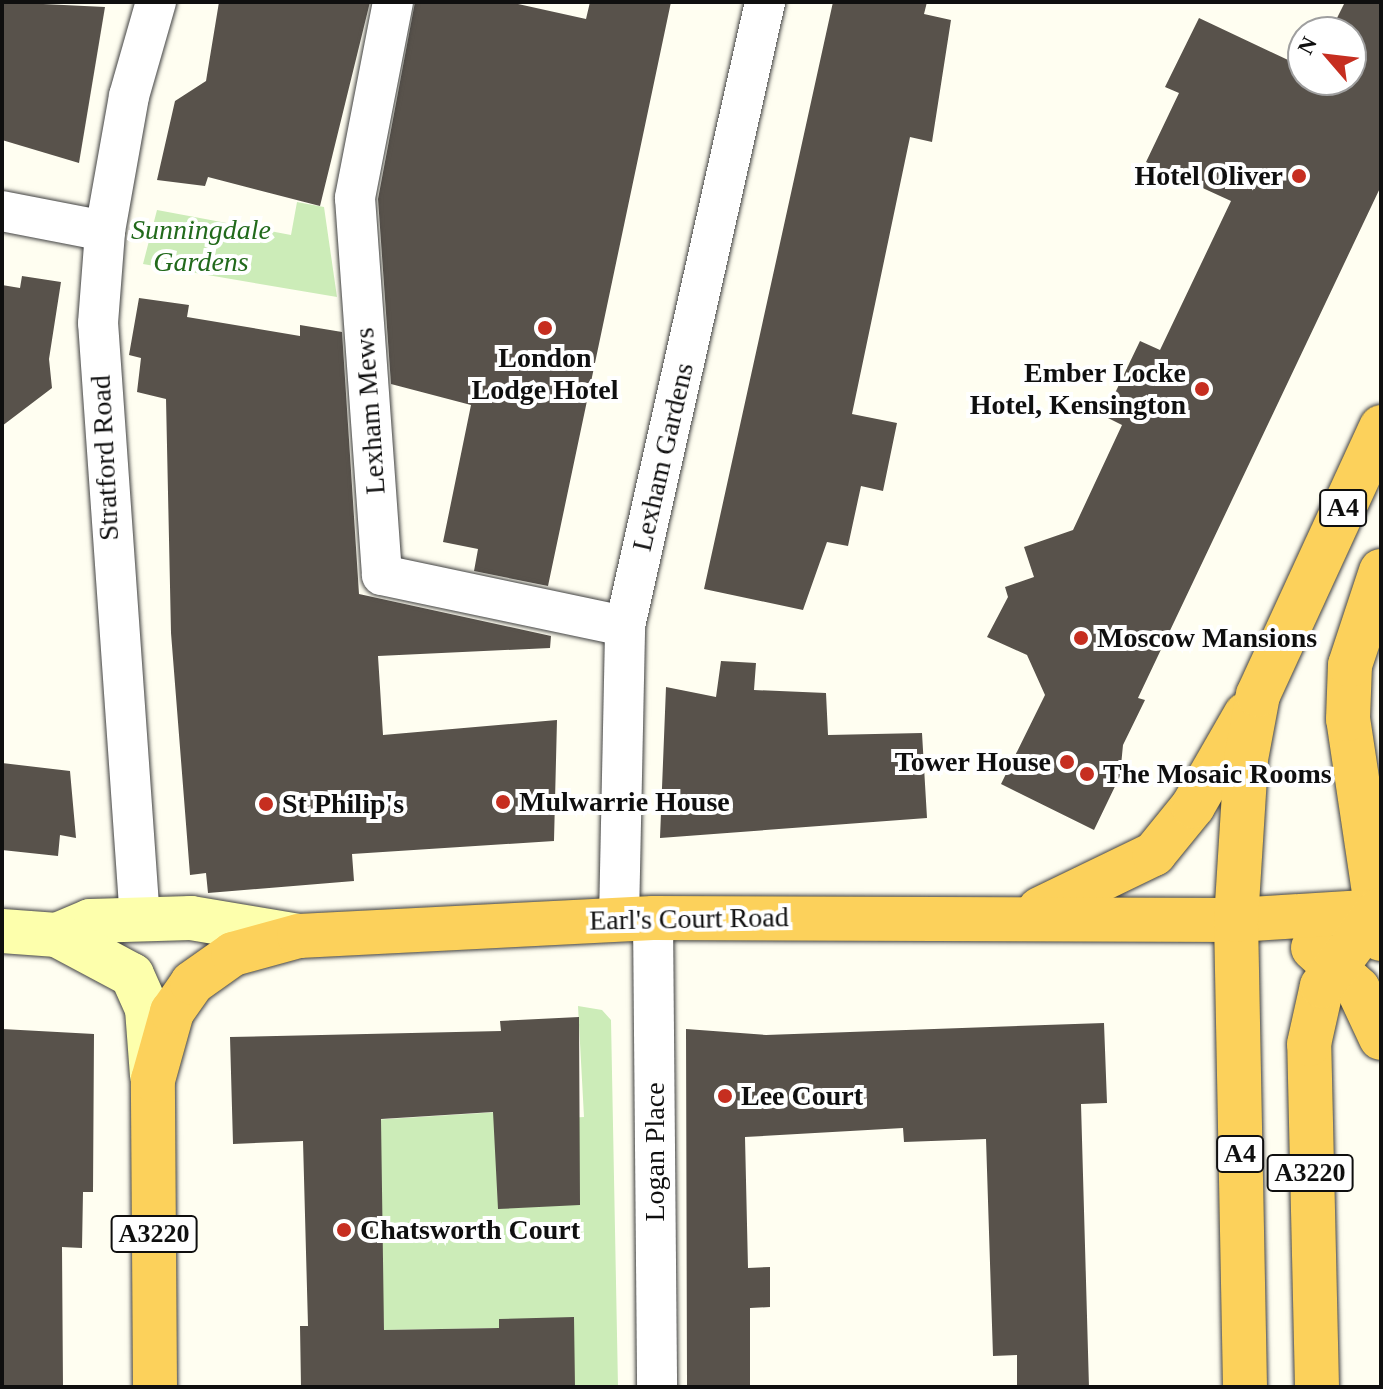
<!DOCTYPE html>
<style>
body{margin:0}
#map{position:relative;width:1383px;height:1389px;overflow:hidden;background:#fffef1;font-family:"Times New Roman",serif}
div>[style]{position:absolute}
.green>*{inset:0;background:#ccecb8}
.building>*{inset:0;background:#58524b}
.roads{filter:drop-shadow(0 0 2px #424242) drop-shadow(0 0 2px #424242)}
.minor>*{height:40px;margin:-20px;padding:0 20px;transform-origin:20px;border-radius:20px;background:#fff}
.secondary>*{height:44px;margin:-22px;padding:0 22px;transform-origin:22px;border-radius:22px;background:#fdffac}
.trunk>*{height:44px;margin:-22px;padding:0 22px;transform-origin:22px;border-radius:22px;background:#fcd15b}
.dots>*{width:22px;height:22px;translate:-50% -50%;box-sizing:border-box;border:4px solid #fff;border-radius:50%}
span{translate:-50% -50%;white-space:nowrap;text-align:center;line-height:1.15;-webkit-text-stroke:8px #fff;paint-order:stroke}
.shield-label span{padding:2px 6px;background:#fff;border:2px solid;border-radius:6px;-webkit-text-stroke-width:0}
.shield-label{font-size:26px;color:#0f0f0f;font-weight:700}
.poi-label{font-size:28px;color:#0f0f0f;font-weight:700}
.right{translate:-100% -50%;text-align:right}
.left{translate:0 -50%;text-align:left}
.park-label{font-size:28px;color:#226a1c;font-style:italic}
.street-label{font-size:28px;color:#0f0f0f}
.frame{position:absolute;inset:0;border:4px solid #0f0f0f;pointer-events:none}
.north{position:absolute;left:1287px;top:16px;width:80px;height:80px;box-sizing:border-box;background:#fff;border:2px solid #9f9f9f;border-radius:50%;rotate:298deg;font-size:22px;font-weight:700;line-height:32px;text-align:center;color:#0f0f0f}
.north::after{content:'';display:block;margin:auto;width:28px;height:36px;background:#c62e20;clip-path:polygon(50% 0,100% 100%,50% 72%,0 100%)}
</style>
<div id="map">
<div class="green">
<i style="clip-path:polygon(297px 202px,324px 207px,337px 297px,143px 264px,157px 210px,291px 235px)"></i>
<i style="clip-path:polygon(578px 1006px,602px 1010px,611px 1020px,618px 1387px,575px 1387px,499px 1328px,384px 1330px,372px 1120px,514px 1111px,515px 1121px,584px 1117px)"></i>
</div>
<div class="building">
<i style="clip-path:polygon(2px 2px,105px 7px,79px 163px,2px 140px)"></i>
<i style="clip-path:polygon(219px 2px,370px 2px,320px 206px,208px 177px,205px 186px,157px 180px,175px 101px,206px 81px)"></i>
<i style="clip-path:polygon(415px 2px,509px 2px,586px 19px,590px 2px,671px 2px,548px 586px,474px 571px,478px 549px,443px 542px,471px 405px,391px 384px,378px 199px)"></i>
<i style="clip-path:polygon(833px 2px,927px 2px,924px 14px,951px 20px,932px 142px,910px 137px,852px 414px,897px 423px,883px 491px,861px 486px,848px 546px,827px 542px,803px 610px,704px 589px)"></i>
<i style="clip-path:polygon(1345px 2px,1381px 2px,1381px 186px,1138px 698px,1145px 700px,1123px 745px,1120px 776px,1094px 830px,1001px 784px,1045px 695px,1027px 655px,987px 637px,1008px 597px,1005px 587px,1034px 577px,1024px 547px,1073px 530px,1122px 425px,1104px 416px,1140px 341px,1160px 350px,1231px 201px,1146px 162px,1179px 93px,1165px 87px,1199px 18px,1303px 67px,1303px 80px,1351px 80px,1351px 32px,1330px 32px)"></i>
<i style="clip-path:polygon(22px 276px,61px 282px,49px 359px,52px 388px,2px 426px,2px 285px,20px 288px)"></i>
<i style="clip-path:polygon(139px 298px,189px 305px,187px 317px,300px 336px,300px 325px,342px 332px,359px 594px,551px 636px,550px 648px,378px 656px,383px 735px,557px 720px,554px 841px,352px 854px,354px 881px,208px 893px,206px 873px,190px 875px,171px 633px,166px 399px,137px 392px,141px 358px,129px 355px)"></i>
<i style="clip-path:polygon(721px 661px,756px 663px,754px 690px,826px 693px,828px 735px,922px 733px,927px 818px,660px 838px,666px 687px,716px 697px)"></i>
<i style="clip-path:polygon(2px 763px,70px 771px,76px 838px,60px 835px,58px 856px,2px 850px)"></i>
<i style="clip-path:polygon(579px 1017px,580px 1205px,498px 1209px,493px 1112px,381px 1119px,384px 1330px,499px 1328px,499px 1319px,574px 1317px,575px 1387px,301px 1387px,300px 1326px,308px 1326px,303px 1141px,233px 1144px,230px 1037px,501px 1031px,500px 1021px)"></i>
<i style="clip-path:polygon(1104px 1023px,1107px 1103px,1081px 1104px,1089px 1387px,1017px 1387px,1017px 1355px,993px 1356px,986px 1139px,904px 1142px,903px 1128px,745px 1137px,748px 1268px,770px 1267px,770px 1307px,750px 1308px,750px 1387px,687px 1387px,686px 1029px,766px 1035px)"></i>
<i style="clip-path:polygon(2px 1029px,94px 1034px,93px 1192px,83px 1192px,82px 1248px,62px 1247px,63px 1387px,2px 1387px)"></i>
</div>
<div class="roads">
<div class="minor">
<i style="left:393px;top:2px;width:200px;rotate:101deg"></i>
<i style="left:355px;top:198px;width:378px;rotate:85.9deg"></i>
<i style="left:382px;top:575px;width:248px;rotate:11.9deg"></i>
<i style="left:2px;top:211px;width:105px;rotate:11deg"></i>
<i style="left:653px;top:918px;width:469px;rotate:89.5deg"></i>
<i style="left:619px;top:919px;width:293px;rotate:-88.8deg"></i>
<i style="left:625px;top:626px;width:640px;rotate:-77.35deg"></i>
<i style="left:140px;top:920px;width:598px;rotate:-94.02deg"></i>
<i style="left:98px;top:323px;width:92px;rotate:-85.6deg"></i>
<i style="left:105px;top:231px;width:137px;rotate:-79.9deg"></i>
<i style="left:129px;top:96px;width:98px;rotate:-74deg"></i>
</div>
<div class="secondary">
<i style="left:2px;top:931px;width:55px;rotate:4.2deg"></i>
<i style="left:57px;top:935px;width:36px;rotate:-23deg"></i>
<i style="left:90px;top:921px;width:101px;rotate:-1.7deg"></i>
<i style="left:191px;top:918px;width:109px;rotate:9.5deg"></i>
<i style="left:57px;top:935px;width:85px;rotate:28.1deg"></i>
<i style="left:132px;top:975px;width:37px;rotate:66deg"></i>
<i style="left:147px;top:1009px;width:66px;rotate:85.7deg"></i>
</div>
<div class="trunk">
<i style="left:1040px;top:909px;width:127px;rotate:-25.8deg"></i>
<i style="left:1154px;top:854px;width:62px;rotate:-50.9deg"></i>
<i style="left:1193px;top:806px;width:106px;rotate:-60.1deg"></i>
<i style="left:1381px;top:939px;width:222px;rotate:-98.5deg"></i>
<i style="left:1348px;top:719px;width:54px;rotate:-87.9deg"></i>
<i style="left:1350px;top:665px;width:99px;rotate:-71.7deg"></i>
<i style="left:1313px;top:948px;width:61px;rotate:42.3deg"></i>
<i style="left:1358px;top:989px;width:54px;rotate:64.9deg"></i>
<i style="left:155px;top:1387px;width:307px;rotate:-90.4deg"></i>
<i style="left:153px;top:1080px;width:71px;rotate:-74.4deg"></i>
<i style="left:172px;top:1012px;width:35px;rotate:-55deg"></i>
<i style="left:192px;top:983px;width:50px;rotate:-35.3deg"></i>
<i style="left:233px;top:954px;width:68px;rotate:-15.3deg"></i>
<i style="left:299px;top:936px;width:354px;rotate:-2.9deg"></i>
<i style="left:653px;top:918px;width:583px;rotate:0.2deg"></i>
<i style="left:1236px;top:920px;width:145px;rotate:-3.6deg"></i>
<i style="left:1245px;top:1387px;width:467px;rotate:-91.1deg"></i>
<i style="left:1236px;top:920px;width:161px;rotate:-86.4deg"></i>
<i style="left:1246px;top:759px;width:65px;rotate:-79.4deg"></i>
<i style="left:1258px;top:695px;width:295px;rotate:-65.3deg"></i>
<i style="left:1317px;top:1387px;width:343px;rotate:-91.3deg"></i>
<i style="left:1309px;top:1044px;width:59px;rotate:-77.4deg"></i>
<i style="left:1322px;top:986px;width:94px;rotate:-53.3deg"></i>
</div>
</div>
<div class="dots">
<i style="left:1299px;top:176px;background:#c62e20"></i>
<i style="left:545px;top:328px;background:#c62e20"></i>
<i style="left:1202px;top:389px;background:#c62e20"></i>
<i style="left:1081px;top:638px;background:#c62e20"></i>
<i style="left:1067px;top:762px;background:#c62e20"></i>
<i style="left:1087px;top:774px;background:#c62e20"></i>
<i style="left:503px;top:802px;background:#c62e20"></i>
<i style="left:266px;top:804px;background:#c62e20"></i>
<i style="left:725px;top:1096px;background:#c62e20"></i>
<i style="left:344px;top:1230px;background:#c62e20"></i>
</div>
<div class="shield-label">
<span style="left:1343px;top:508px">A4</span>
<span style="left:1240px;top:1154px">A4</span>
<span style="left:1310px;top:1173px">A3220</span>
<span style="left:154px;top:1234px">A3220</span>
</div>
<div class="poi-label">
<span class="right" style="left:1283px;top:176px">Hotel Oliver</span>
<span style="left:545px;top:374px">London<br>Lodge Hotel</span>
<span class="right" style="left:1186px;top:389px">Ember Locke<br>Hotel, Kensington</span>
<span class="left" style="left:1097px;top:638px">Moscow Mansions</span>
<span class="right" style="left:1051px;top:762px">Tower House</span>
<span class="left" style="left:1103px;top:774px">The Mosaic Rooms</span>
<span class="left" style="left:519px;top:802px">Mulwarrie House</span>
<span class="left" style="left:282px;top:804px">St Philip's</span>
<span class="left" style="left:741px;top:1096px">Lee Court</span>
<span class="left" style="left:360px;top:1230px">Chatsworth Court</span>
</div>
<div class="park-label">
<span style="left:201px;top:246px">Sunningdale<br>Gardens</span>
</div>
<div class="street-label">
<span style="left:370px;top:411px;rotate:-94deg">Lexham Mews</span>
<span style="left:663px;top:457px;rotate:-77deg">Lexham Gardens</span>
<span style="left:105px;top:458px;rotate:-93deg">Stratford Road</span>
<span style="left:689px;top:919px;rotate:-1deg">Earl's Court Road</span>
<span style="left:655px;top:1152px;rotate:-90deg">Logan Place</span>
</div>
<div class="frame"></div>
<div class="north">N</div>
</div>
